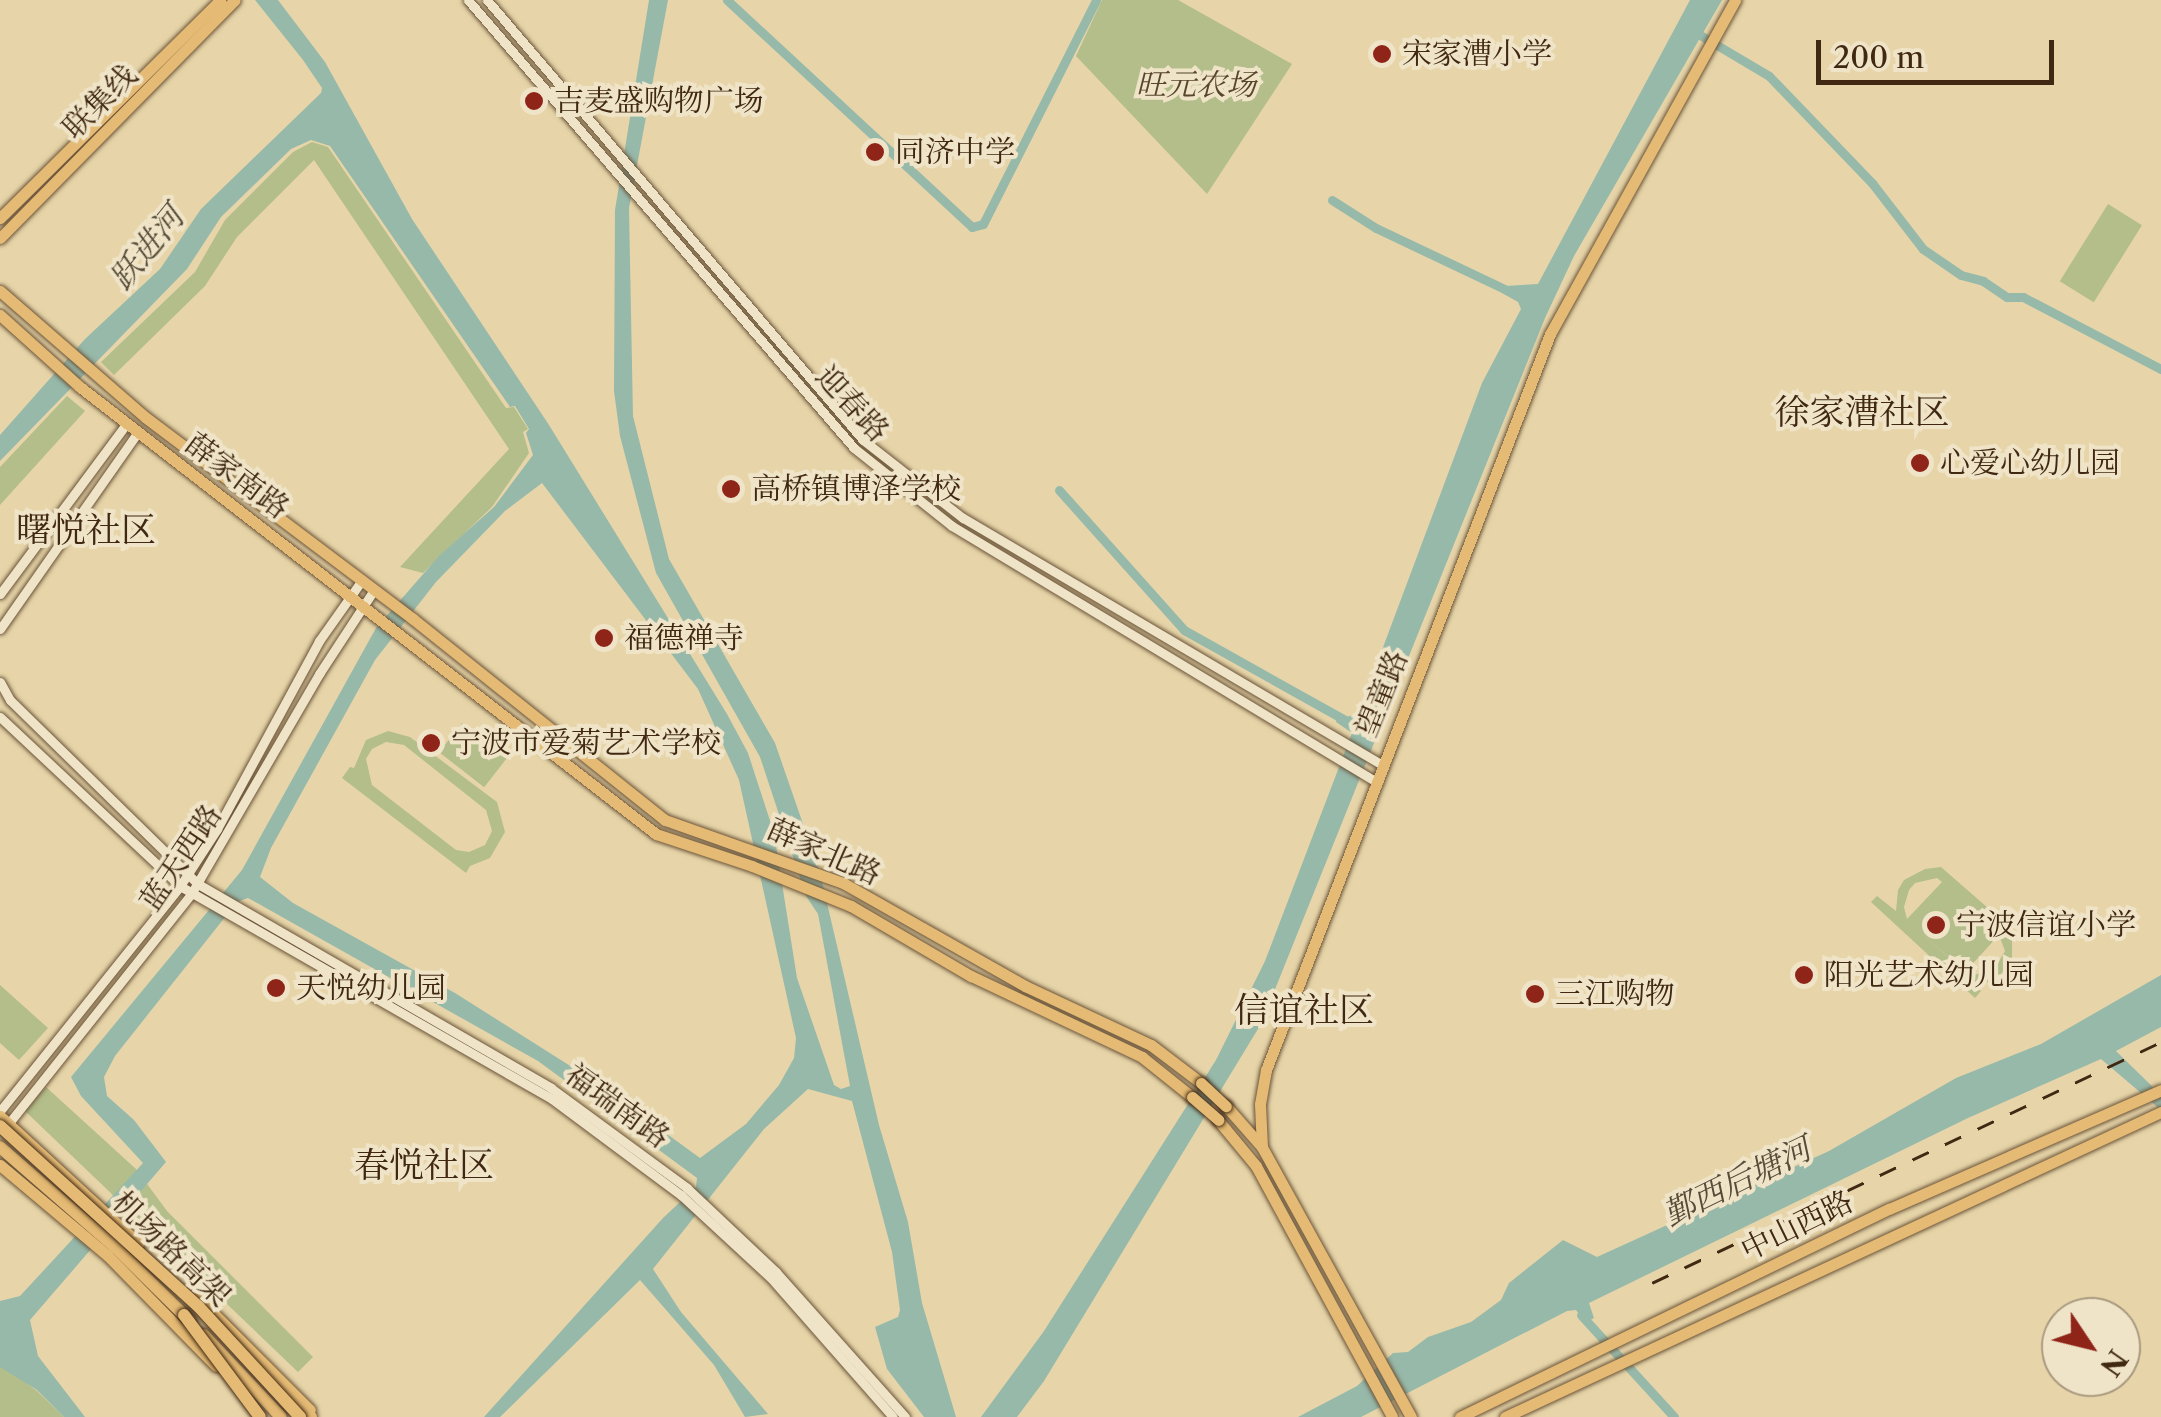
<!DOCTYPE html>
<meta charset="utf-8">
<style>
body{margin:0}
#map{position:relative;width:2161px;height:1417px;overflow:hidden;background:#e7d5a9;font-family:"Libre Caslon Text","Noto Serif SC",serif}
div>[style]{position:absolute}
.green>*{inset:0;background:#b3be8a;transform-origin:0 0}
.water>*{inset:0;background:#97b9aa}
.canal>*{height:9px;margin:-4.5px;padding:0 4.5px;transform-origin:4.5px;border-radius:4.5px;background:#97b9aa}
.roads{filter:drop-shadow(0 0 2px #6a5338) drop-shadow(0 0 2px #6a5338)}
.minor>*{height:9px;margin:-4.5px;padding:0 4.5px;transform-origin:4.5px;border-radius:4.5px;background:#efe4c7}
.major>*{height:11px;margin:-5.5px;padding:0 5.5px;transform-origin:5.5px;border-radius:5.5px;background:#e4ba74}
.highway>*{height:12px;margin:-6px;padding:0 6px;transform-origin:6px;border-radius:6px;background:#e4ba74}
.rail>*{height:2.5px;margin-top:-1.25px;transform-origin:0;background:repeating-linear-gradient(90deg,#402813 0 18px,transparent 0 36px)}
.bridges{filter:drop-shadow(0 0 2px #402813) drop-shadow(0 0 2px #402813)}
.major-bridge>*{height:11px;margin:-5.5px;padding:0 5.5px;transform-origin:5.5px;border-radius:5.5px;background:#e4ba74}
.highway-bridge>*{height:12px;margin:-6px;padding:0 6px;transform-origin:6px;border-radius:6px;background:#e4ba74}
.dots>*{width:28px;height:28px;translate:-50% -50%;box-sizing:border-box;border:5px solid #efe4c7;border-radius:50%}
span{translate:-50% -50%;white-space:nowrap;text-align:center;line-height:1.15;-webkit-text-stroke:8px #efe4c7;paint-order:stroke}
.poi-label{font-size:30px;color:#402813}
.left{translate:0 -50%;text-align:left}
.park-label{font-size:30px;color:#57462b;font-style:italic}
.street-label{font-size:30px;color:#402813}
.water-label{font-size:32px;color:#564c39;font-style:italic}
.quarter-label{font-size:35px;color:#402813}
.north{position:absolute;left:2041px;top:1297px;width:100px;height:100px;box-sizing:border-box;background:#efe4c7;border:2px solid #a9997f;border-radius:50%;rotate:125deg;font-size:28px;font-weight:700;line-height:40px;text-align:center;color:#402813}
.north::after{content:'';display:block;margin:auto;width:35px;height:45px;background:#8f2418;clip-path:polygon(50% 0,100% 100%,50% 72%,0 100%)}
.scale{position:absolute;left:1816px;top:40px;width:238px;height:45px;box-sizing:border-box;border:5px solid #402813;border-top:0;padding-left:12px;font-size:30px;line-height:35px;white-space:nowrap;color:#402813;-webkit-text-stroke:8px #efe4c7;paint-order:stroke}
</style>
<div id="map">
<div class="green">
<i style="clip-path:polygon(1102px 0,1178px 0,1292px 64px,1207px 194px,1076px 56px)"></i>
<i style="clip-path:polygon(312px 142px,328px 147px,506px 408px,514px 407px,528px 429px,523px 432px,529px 453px,492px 507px,423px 573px,400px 567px,509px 449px,314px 160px,237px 237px,205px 286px,114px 375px,101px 362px,195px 272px,225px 220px,293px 152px)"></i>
<i style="left:2108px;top:204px;width:40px;height:91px;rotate:32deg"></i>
<i style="clip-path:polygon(67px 396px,85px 411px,0 505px,0 467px)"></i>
<i style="left:462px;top:723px;width:57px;height:37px;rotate:38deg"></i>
<i style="clip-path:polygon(evenodd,388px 731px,410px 737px,497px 802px,505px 832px,490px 858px,470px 866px,466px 873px,342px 778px,350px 767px,354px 768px,366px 740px,388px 731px,386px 742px,404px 745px,486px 810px,492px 831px,485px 845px,469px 852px,456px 850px,372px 785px,366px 759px,372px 749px,386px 742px)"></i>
<i style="clip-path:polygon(evenodd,1941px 867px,2004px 922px,2012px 935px,2012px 960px,1997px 979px,1976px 986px,1981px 991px,1975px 998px,1871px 902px,1877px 896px,1896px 911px,1898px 890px,1904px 880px,1925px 869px,1941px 867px,1937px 878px,1942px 882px,1907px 919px,1904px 907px,1909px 890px,1915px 883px,1937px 878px,1941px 867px,1909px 922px,1965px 972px,1999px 935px,2005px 951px,1994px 970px,1969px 976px,1909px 922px)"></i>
<i style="clip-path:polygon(0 985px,48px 1028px,19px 1060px,0 1043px)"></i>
<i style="clip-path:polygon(46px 1087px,136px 1169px,167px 1211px,313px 1357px,298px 1372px,25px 1111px)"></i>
<i style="clip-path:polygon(0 1363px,37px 1391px,64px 1417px,0 1417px)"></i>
</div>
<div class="water">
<i style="clip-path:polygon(evenodd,255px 0,278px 0,325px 62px,412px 219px,549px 425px,727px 714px,748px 753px,774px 833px,797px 978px,834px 1085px,841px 1089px,850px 1086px,818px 914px,806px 896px,760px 757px,656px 573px,620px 436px,614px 391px,615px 210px,649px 0,668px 0,629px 208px,633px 416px,669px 559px,775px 743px,820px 873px,879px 1125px,908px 1222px,922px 1303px,956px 1417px,924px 1417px,887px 1369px,875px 1327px,898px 1317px,900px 1310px,892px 1252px,852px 1101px,808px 1089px,764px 1129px,653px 1269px,681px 1312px,768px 1414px,745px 1417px,714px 1365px,640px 1280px,500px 1417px,484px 1417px,663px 1218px,696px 1187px,697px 1178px,538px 1061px,248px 898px,237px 902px,115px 1056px,104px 1077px,107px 1096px,134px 1120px,166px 1162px,30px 1320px,38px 1356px,85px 1417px,64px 1417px,37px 1390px,0 1367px,0 1301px,20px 1296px,143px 1163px,81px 1096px,71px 1077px,242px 870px,376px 628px,439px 556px,494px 507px,533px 455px,526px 433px,529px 429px,515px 406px,510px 407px,330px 146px,311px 140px,291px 149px,221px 217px,187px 269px,0 461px,0 435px,85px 339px,160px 269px,201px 209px,321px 93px,322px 88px,303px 60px,255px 0,542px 483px,698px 689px,739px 780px,796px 1038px,794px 1058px,779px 1085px,746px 1124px,700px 1158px,594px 1081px,455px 993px,293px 903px,260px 877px,271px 848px,375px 660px,436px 582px,505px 511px,542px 483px)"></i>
<i style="clip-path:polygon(1690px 0,1722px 0,1574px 256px,1545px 318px,1261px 1024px,1044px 1381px,1017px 1417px,981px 1417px,1044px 1331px,1216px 1060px,1265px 961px,1352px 733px,1336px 722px,1339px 712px,1346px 717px,1358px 714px,1482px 383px,1521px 309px,1518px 302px,1502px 293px,1505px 286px,1538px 284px)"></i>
<i style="clip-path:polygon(2161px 975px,2161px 1027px,2116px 1051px,2161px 1095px,2161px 1110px,2101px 1059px,1968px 1118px,1589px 1303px,1594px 1318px,1585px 1323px,1576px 1310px,1567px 1311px,1361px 1417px,1298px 1417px,1357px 1386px,1393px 1353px,1408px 1352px,1428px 1337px,1471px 1322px,1501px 1300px,1509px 1283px,1563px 1240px,1597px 1257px,1829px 1151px,1956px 1078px,2041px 1044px)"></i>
</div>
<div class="canal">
<i style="left:727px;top:0;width:334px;rotate:42.8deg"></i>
<i style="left:972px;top:227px;width:11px;rotate:-15deg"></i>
<i style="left:983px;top:224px;width:251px;rotate:-63.2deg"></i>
<i style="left:1695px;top:32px;width:86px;rotate:30.7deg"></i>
<i style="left:1769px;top:76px;width:149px;rotate:46.1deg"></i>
<i style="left:1872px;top:183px;width:83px;rotate:52.3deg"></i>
<i style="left:1923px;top:249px;width:46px;rotate:34.4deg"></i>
<i style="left:1961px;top:275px;width:23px;rotate:15deg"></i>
<i style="left:1983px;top:281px;width:29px;rotate:34deg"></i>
<i style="left:2007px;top:297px;width:16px"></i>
<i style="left:2023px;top:297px;width:156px;rotate:27.6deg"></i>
<i style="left:1332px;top:200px;width:52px;rotate:32.5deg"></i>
<i style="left:1376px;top:228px;width:154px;rotate:25.4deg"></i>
<i style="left:1059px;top:490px;width:188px;rotate:48.2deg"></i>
<i style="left:1184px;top:630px;width:187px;rotate:29.2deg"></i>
<i style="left:1581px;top:1315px;width:138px;rotate:47.6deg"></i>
</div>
<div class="roads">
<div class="minor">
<i style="left:468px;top:0;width:591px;rotate:49.25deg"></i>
<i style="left:854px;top:448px;width:125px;rotate:38.5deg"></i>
<i style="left:952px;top:526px;width:493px;rotate:31.1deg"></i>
<i style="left:487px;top:0;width:579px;rotate:49.48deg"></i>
<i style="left:863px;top:440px;width:127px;rotate:38deg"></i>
<i style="left:963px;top:518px;width:485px;rotate:30.5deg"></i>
<i style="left:0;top:594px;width:213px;rotate:-53.4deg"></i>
<i style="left:0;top:629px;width:241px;rotate:-55deg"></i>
<i style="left:0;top:682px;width:21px;rotate:61deg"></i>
<i style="left:10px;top:700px;width:263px;rotate:44.4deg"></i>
<i style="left:198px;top:884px;width:408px;rotate:30deg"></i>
<i style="left:551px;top:1088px;width:169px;rotate:36.3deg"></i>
<i style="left:687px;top:1188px;width:122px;rotate:43.3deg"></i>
<i style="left:776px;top:1272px;width:194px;rotate:48.3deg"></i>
<i style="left:0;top:717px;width:247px;rotate:43.2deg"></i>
<i style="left:180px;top:886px;width:429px;rotate:29.8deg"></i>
<i style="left:552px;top:1099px;width:161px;rotate:36.7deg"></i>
<i style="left:681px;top:1195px;width:121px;rotate:42.7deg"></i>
<i style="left:770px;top:1277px;width:186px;rotate:48.7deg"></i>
<i style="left:0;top:1111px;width:288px;rotate:-51.3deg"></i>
<i style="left:180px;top:886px;width:68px;rotate:-57deg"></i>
<i style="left:217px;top:829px;width:214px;rotate:-61.5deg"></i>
<i style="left:319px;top:641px;width:75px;rotate:-54.8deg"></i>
<i style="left:5px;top:1128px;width:299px;rotate:-51.5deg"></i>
<i style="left:191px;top:894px;width:255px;rotate:-59.8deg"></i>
<i style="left:319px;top:674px;width:100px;rotate:-56.8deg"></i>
</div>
<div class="major">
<i style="left:0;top:218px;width:310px;rotate:-44.7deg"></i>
<i style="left:0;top:238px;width:334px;rotate:-45.4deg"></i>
<i style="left:0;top:291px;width:192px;rotate:41deg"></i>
<i style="left:145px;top:417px;width:336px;rotate:37deg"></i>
<i style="left:413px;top:619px;width:322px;rotate:38.6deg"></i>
<i style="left:665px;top:820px;width:189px;rotate:19.5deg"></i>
<i style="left:843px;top:883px;width:209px;rotate:29.5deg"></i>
<i style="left:1025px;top:986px;width:139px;rotate:25.1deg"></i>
<i style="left:1151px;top:1045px;width:63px;rotate:37.2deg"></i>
<i style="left:0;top:315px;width:108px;rotate:42deg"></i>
<i style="left:80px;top:387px;width:729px;rotate:37.81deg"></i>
<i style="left:656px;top:834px;width:101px;rotate:18.4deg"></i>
<i style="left:752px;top:866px;width:107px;rotate:22deg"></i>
<i style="left:851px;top:906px;width:139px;rotate:30.3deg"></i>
<i style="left:971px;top:976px;width:189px;rotate:25.3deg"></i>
<i style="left:1142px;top:1057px;width:64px;rotate:38.7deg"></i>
<i style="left:1226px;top:1106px;width:55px;rotate:48.7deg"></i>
<i style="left:0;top:1116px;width:188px;rotate:42.6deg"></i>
<i style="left:1218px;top:1120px;width:60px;rotate:50.4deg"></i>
<i style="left:1256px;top:1166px;width:285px;rotate:61.5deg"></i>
<i style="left:0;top:1165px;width:141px;rotate:40.1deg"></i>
<i style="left:108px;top:1256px;width:154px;rotate:45.5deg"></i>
<i style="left:196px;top:1296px;width:161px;rotate:45deg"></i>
<i style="left:1411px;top:1417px;width:308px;rotate:-118.9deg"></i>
<i style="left:1262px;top:1147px;width:43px;rotate:-92.7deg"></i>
<i style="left:1260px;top:1104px;width:35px;rotate:-80deg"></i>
<i style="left:1266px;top:1070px;width:789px;rotate:-68.9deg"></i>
<i style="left:1550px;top:334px;width:382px;rotate:-61deg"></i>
<i style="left:1460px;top:1417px;width:477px;rotate:-25.9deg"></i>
<i style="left:1889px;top:1209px;width:297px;rotate:-23.6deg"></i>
<i style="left:1505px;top:1417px;width:723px;rotate:-24.94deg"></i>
</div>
<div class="highway">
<i style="left:0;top:1147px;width:152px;rotate:41deg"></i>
<i style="left:115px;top:1247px;width:105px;rotate:44.6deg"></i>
<i style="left:204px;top:1335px;width:112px;rotate:46.8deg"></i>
<i style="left:290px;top:1400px;width:27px;rotate:39deg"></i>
</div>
</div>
<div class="rail">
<i style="left:1652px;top:1283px;width:563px;rotate:-25.34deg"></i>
</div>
<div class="bridges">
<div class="major-bridge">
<i style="left:1201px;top:1083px;width:34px;rotate:43deg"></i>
<i style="left:1192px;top:1097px;width:35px;rotate:41deg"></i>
</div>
<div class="highway-bridge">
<i style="left:0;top:1126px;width:268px;rotate:42.3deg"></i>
<i style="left:198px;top:1306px;width:151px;rotate:47.4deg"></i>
<i style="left:184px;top:1315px;width:127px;rotate:53.3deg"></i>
</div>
</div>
<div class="dots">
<i style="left:1382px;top:54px;background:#8f2418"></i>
<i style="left:534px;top:101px;background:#8f2418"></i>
<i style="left:875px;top:152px;background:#8f2418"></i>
<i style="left:1920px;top:463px;background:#8f2418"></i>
<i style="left:731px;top:489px;background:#8f2418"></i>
<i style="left:604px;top:638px;background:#8f2418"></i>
<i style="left:431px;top:743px;background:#8f2418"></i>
<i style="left:1936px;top:925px;background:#8f2418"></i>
<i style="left:1804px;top:975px;background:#8f2418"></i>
<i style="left:276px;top:988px;background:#8f2418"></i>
<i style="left:1535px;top:994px;background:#8f2418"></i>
</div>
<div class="poi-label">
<span class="left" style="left:1402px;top:54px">宋家漕小学</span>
<span class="left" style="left:554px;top:101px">吉麦盛购物广场</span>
<span class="left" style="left:895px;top:152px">同济中学</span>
<span class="left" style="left:1940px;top:463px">心爱心幼儿园</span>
<span class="left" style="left:751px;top:489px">高桥镇博泽学校</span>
<span class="left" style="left:624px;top:638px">福德禅寺</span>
<span class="left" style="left:451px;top:743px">宁波市爱菊艺术学校</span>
<span class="left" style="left:1956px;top:925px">宁波信谊小学</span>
<span class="left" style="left:1824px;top:975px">阳光艺术幼儿园</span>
<span class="left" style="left:296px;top:988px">天悦幼儿园</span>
<span class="left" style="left:1555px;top:994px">三江购物</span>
</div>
<div class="park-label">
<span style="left:1196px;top:85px">旺元农场</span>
</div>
<div class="street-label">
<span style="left:100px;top:102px;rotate:-45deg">联集线</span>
<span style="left:852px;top:404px;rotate:47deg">迎春路</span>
<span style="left:237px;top:476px;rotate:37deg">薛家南路</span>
<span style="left:1382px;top:694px;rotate:-68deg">望童路</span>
<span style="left:824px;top:852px;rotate:24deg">薛家北路</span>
<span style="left:181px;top:858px;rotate:-56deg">蓝天西路</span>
<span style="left:617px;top:1106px;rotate:36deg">福瑞南路</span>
<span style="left:1797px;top:1226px;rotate:-26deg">中山西路</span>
<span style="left:171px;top:1249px;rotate:44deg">机场路高架</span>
</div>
<div class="water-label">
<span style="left:147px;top:248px;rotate:-51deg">跃进河</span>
<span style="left:1737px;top:1182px;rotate:-26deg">鄞西后塘河</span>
</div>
<div class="quarter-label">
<span style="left:1862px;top:412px">徐家漕社区</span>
<span style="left:86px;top:530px">曙悦社区</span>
<span style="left:1304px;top:1010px">信谊社区</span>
<span style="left:424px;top:1165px">春悦社区</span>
</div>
<div class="north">N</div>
<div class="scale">200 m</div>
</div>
